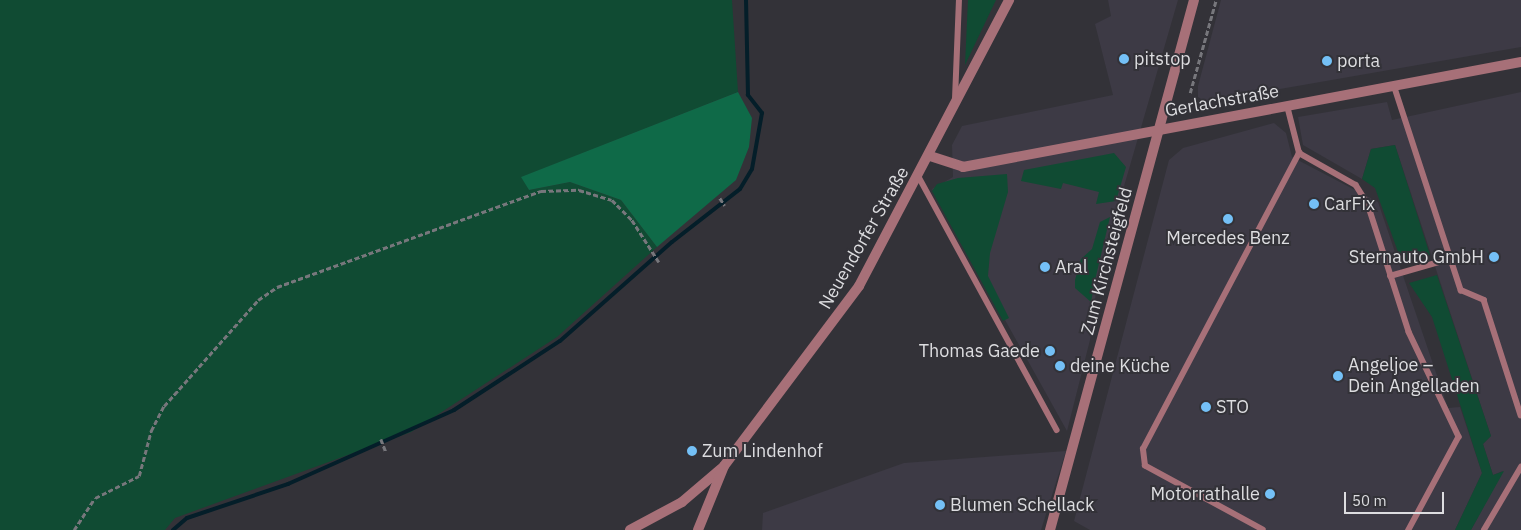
<!DOCTYPE html>
<meta charset="utf-8">
<style>
body{margin:0}
#map{position:relative;width:1521px;height:530px;overflow:hidden;background:#333238;font-family:"IBM Plex Sans",sans-serif}
div>[style]{position:absolute}
.built>*{inset:0;background:#3d3a45}
.green>*{inset:0;background:#104b33}
.forest>*{inset:0;background:#0f6a48}
.stream>*{height:4px;margin:-2px;padding:0 2px;transform-origin:2px;border-radius:2px;background:#041e29}
.path>*{height:2.5px;margin-top:-1.25px;transform-origin:0;background:repeating-linear-gradient(90deg,#77777c 0 5px,transparent 0 7.5px)}
.service>*{height:5.5px;margin:-2.75px;padding:0 2.75px;transform-origin:2.75px;border-radius:2.75px;background:#a77078}
.minor>*{height:10px;margin:-5px;padding:0 5px;transform-origin:5px;border-radius:5px;background:#a77078}
.tertiary>*{height:10px;margin:-5px;padding:0 5px;transform-origin:5px;border-radius:5px;background:#a77078}
.dots>*{width:14px;height:14px;translate:-50% -50%;box-sizing:border-box;border:2px solid #333238;border-radius:50%}
span{translate:-50% -50%;white-space:nowrap;text-align:center;line-height:1.15;-webkit-text-stroke:4px #333238;paint-order:stroke}
.poi-label{font-size:18px;color:#dddde0}
.left{translate:0 -50%;text-align:left}
.right{translate:-100% -50%;text-align:right}
.street-label{font-size:18px;color:#dddde0}
.scale{position:absolute;left:1344px;top:492px;width:100px;height:22px;box-sizing:border-box;border:2px solid #dddde0;border-top:0;padding-left:6px;font-size:15px;line-height:18px;white-space:nowrap;color:#dddde0;-webkit-text-stroke:4px #333238;paint-order:stroke}
</style>
<div id="map">
<div class="built">
<i style="clip-path:polygon(1108px 0,1178px 0,1098px 276px,1090px 340px,1067px 431px,932px 189px,953px 177px,952px 145px,962px 126px,1113px 95px,1095px 24px,1111px 16px)"></i>
<i style="clip-path:polygon(1221px 0,1521px 0,1521px 47px,1206px 102px,1198px 97px,1198px 86px)"></i>
<i style="clip-path:polygon(1521px 92px,1521px 530px,1471px 530px,1503px 471px,1493px 475px,1483px 444px,1491px 436px,1395px 145px,1371px 149px,1362px 179px,1303px 145px,1298px 117px,1387px 102px,1392px 120px)"></i>
<i style="clip-path:polygon(1274px 123px,1286px 133px,1292px 157px,1378px 202px,1448px 408px,1460px 407px,1482px 473px,1455px 530px,1090px 530px,1074px 521px,1169px 160px,1183px 148px)"></i>
<i style="clip-path:polygon(1066px 451px,1041px 530px,762px 530px,763px 513px,904px 463px)"></i>
</div>
<div class="green">
<i style="clip-path:polygon(0 0,732px 0,738px 92px,522px 177px,529px 190px,570px 182px,621px 200px,657px 247px,557px 337px,411px 432px,175px 518px,165px 530px,0 530px)"></i>
<i style="clip-path:polygon(968px 0,996px 0,965px 65px)"></i>
<i style="clip-path:polygon(1395px 145px,1430px 255px,1402px 263px,1375px 188px,1362px 179px,1371px 149px)"></i>
<i style="clip-path:polygon(1114px 153px,1126px 167px,1116px 201px,1096px 204px,1099px 192px,1063px 183px,1061px 189px,1021px 181px,1024px 170px)"></i>
<i style="clip-path:polygon(1007px 174px,1008px 192px,990px 253px,988px 276px,1009px 318px,1003px 321px,932px 191px,937px 184px,958px 178px)"></i>
<i style="clip-path:polygon(1110px 217px,1096px 276px,1091px 302px,1075px 288px,1075px 280px,1081px 259px,1092px 249px,1100px 222px)"></i>
<i style="clip-path:polygon(1437px 275px,1491px 436px,1483px 444px,1493px 475px,1504px 471px,1471px 530px,1455px 530px,1482px 473px,1432px 317px,1409px 283px)"></i>
</div>
<div class="forest">
<i style="clip-path:polygon(738px 92px,752px 118px,749px 147px,736px 180px,657px 247px,621px 200px,570px 182px,529px 190px,521px 177px)"></i>
</div>
<div class="stream">
<i style="left:173px;top:530px;width:18px;rotate:-41deg"></i>
<i style="left:187px;top:518px;width:107px;rotate:-18.6deg"></i>
<i style="left:288px;top:484px;width:182px;rotate:-24deg"></i>
<i style="left:454px;top:410px;width:126px;rotate:-33.1deg"></i>
<i style="left:560px;top:341px;width:149px;rotate:-41.5deg"></i>
<i style="left:672px;top:242px;width:86px;rotate:-37.9deg"></i>
<i style="left:740px;top:189px;width:23px;rotate:-59deg"></i>
<i style="left:752px;top:169px;width:57px;rotate:-79.9deg"></i>
<i style="left:762px;top:113px;width:23px;rotate:-128deg"></i>
<i style="left:748px;top:95px;width:95px;rotate:-91.2deg"></i>
</div>
<div class="path">
<i style="left:1190px;top:93px;width:97px;rotate:-74.4deg"></i>
<i style="left:720px;top:198px;width:9px;rotate:58deg"></i>
<i style="left:381px;top:439px;width:14px;rotate:69deg"></i>
<i style="left:74px;top:530px;width:38px;rotate:-57deg"></i>
<i style="left:95px;top:498px;width:49px;rotate:-26.6deg"></i>
<i style="left:139px;top:476px;width:47px;rotate:-75.1deg"></i>
<i style="left:151px;top:431px;width:28px;rotate:-63deg"></i>
<i style="left:164px;top:406px;width:142px;rotate:-48.4deg"></i>
<i style="left:258px;top:300px;width:23px;rotate:-34deg"></i>
<i style="left:277px;top:287px;width:281px;rotate:-20deg"></i>
<i style="left:541px;top:191px;width:38px;rotate:-2deg"></i>
<i style="left:579px;top:190px;width:34px;rotate:17deg"></i>
<i style="left:612px;top:200px;width:28px;rotate:45deg"></i>
<i style="left:632px;top:220px;width:50px;rotate:57.3deg"></i>
</div>
<div class="service">
<i style="left:1395px;top:88px;width:213px;rotate:71.9deg"></i>
<i style="left:1461px;top:290px;width:25px;rotate:23deg"></i>
<i style="left:1484px;top:300px;width:121px;rotate:72.2deg"></i>
<i style="left:955px;top:99px;width:99px;rotate:-87.7deg"></i>
<i style="left:1299px;top:153px;width:65px;rotate:29.3deg"></i>
<i style="left:1356px;top:185px;width:22px;rotate:58deg"></i>
<i style="left:1368px;top:204px;width:134px;rotate:72.2deg"></i>
<i style="left:1409px;top:332px;width:116px;rotate:64.5deg"></i>
<i style="left:1459px;top:437px;width:106px;rotate:118.3deg"></i>
<i style="left:919px;top:177px;width:288px;rotate:61.4deg"></i>
<i style="left:1390px;top:276px;width:62px;rotate:-15.8deg"></i>
<i style="left:1263px;top:530px;width:134px;rotate:-151.5deg"></i>
<i style="left:1145px;top:466px;width:17px;rotate:-97deg"></i>
<i style="left:1143px;top:449px;width:335px;rotate:-62.2deg"></i>
<i style="left:1299px;top:153px;width:49px;rotate:-104.3deg"></i>
<i style="left:1484px;top:530px;width:73px;rotate:-59.6deg"></i>
</div>
<div class="minor">
<i style="left:930px;top:156px;width:35px;rotate:18deg"></i>
<i style="left:963px;top:167px;width:568px;rotate:-10.66deg"></i>
<i style="left:630px;top:530px;width:59px;rotate:-28.3deg"></i>
<i style="left:682px;top:502px;width:52px;rotate:-40.4deg"></i>
<i style="left:698px;top:530px;width:69px;rotate:-67.9deg"></i>
<i style="left:724px;top:466px;width:225px;rotate:-53.1deg"></i>
<i style="left:859px;top:286px;width:323px;rotate:-62.3deg"></i>
</div>
<div class="tertiary">
<i style="left:1050px;top:530px;width:549px;rotate:-74.8deg"></i>
</div>
<div class="dots">
<i style="left:1124px;top:59px;background:#74c0f6"></i>
<i style="left:1327px;top:61px;background:#74c0f6"></i>
<i style="left:1314px;top:204px;background:#74c0f6"></i>
<i style="left:1228px;top:219px;background:#74c0f6"></i>
<i style="left:1494px;top:257px;background:#74c0f6"></i>
<i style="left:1045px;top:267px;background:#74c0f6"></i>
<i style="left:1050px;top:351px;background:#74c0f6"></i>
<i style="left:1060px;top:366px;background:#74c0f6"></i>
<i style="left:1338px;top:376px;background:#74c0f6"></i>
<i style="left:1206px;top:407px;background:#74c0f6"></i>
<i style="left:692px;top:451px;background:#74c0f6"></i>
<i style="left:1270px;top:494px;background:#74c0f6"></i>
<i style="left:940px;top:505px;background:#74c0f6"></i>
</div>
<div class="poi-label">
<span class="left" style="left:1134px;top:59px">pitstop</span>
<span class="left" style="left:1337px;top:61px">porta</span>
<span class="left" style="left:1324px;top:204px">CarFix</span>
<span style="left:1228px;top:238px">Mercedes Benz</span>
<span class="right" style="left:1484px;top:257px">Sternauto GmbH</span>
<span class="left" style="left:1055px;top:267px">Aral</span>
<span class="right" style="left:1040px;top:351px">Thomas Gaede</span>
<span class="left" style="left:1070px;top:366px">deine Küche</span>
<span class="left" style="left:1348px;top:376px">Angeljoe –<br>Dein Angelladen</span>
<span class="left" style="left:1216px;top:407px">STO</span>
<span class="left" style="left:702px;top:451px">Zum Lindenhof</span>
<span class="right" style="left:1260px;top:494px">Motorrathalle</span>
<span class="left" style="left:950px;top:505px">Blumen Schellack</span>
</div>
<div class="street-label">
<span style="left:1222px;top:101px;rotate:-10deg">Gerlachstraße</span>
<span style="left:864px;top:238px;rotate:-60deg">Neuendorfer Straße</span>
<span style="left:1107px;top:261px;rotate:-75deg">Zum Kirchsteigfeld</span>
</div>
<div class="scale">50 m</div>
</div>
